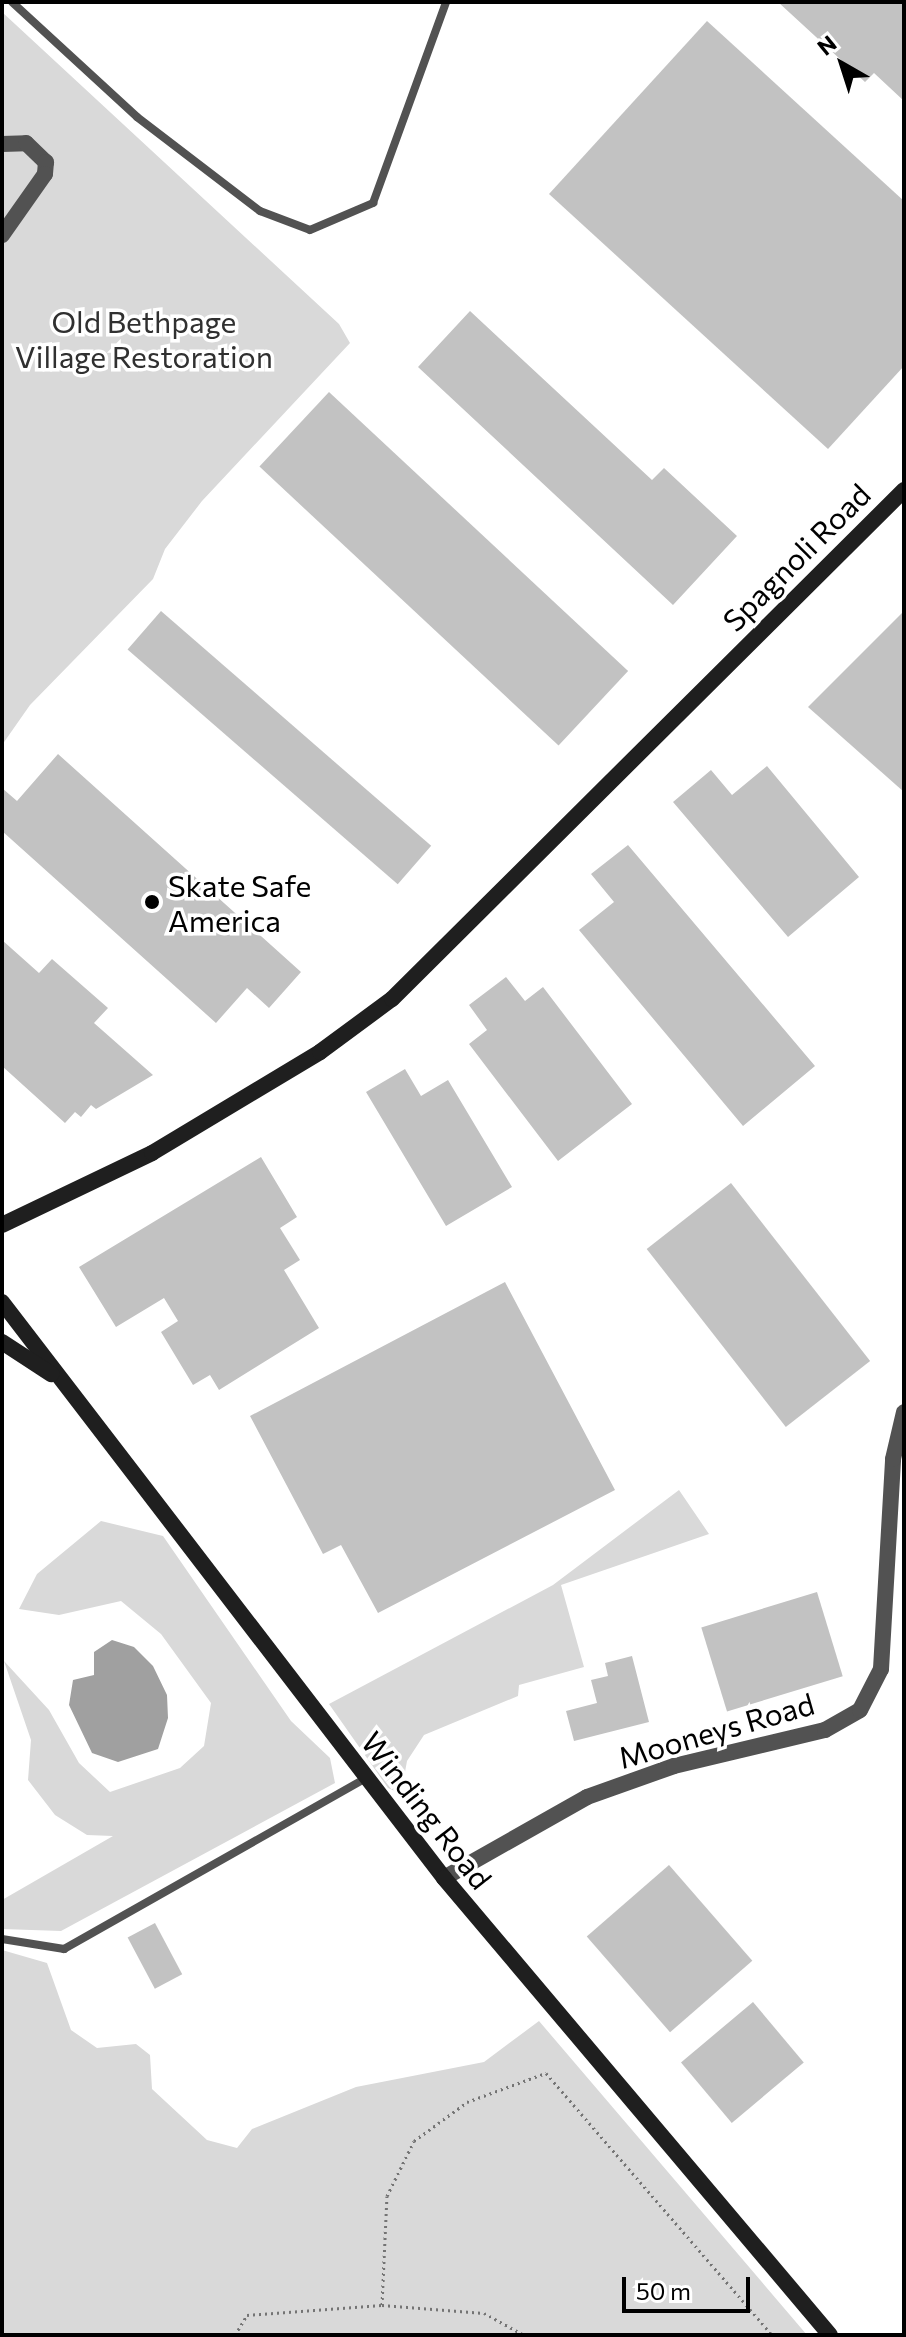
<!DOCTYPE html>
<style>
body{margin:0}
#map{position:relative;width:906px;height:2337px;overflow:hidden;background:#fff;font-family:Commissioner,sans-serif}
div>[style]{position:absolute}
.green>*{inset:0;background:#d9d9d9}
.water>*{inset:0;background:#a0a0a0}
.building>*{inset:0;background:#c2c2c2;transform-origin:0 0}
.path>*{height:3px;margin-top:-1.5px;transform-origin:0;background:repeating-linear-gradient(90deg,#747474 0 2px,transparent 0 6px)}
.lane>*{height:8px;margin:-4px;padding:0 4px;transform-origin:4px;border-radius:4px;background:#525252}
.street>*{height:16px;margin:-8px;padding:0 8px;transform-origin:8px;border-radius:8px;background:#525252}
.secondary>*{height:16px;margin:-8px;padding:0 8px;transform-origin:8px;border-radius:8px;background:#1f1f1f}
.dots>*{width:22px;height:22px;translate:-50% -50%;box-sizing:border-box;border:4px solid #fff;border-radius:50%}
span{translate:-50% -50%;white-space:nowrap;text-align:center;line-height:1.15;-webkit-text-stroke:7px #fff;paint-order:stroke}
.park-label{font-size:30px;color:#303030}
.street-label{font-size:30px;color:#000}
.poi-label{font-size:30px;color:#000}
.left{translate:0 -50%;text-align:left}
.frame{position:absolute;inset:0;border:4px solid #000;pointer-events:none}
.north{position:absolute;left:802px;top:24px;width:80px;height:80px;-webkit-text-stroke:6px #fff;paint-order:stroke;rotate:321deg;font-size:22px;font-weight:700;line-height:32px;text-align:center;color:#000}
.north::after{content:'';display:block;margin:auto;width:28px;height:36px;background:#000;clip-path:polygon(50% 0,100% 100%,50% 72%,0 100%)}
.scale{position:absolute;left:622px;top:2277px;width:128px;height:36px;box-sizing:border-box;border:4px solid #000;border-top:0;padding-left:10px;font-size:24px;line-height:28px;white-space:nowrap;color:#000;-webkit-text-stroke:6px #fff;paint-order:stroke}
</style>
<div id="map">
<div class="green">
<i style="clip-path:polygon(2px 12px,339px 324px,350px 343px,202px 501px,165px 549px,153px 579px,30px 705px,2px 745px)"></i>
<i style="clip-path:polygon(679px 1490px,709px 1534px,561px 1585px,584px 1667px,519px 1685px,518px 1696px,424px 1735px,407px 1761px,401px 1794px,388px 1788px,329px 1704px,553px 1585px)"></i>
<i style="clip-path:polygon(101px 1521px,163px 1536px,291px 1721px,330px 1758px,335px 1783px,61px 1931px,2px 1929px,2px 1900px,113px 1836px,87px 1835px,55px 1815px,28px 1780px,31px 1740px,4px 1661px,49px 1710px,79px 1763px,110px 1792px,180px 1768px,204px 1746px,211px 1703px,161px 1634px,121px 1601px,59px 1615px,19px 1609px,37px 1574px)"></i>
<i style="clip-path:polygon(2px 1950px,47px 1963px,71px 2030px,97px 2048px,136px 2044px,150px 2055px,152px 2089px,207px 2140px,237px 2148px,252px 2129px,356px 2087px,484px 2062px,539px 2021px,807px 2335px,2px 2335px)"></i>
</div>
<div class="water">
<i style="clip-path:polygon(112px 1640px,134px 1647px,153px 1666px,167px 1695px,168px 1718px,158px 1749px,118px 1762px,92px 1753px,69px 1705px,73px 1680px,94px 1675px,94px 1652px)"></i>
</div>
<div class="building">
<i style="clip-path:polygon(778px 2px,904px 2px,904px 101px,874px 73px,865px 82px)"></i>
<i style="clip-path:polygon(707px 21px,904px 201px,904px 366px,828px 449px,549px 194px)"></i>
<i style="clip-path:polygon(470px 311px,652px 480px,664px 468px,737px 536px,673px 605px,418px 367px)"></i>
<i style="left:329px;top:392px;width:409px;height:102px;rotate:43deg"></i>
<i style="left:161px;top:611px;width:358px;height:51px;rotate:41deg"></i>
<i style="clip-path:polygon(904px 611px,904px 792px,808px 707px)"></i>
<i style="clip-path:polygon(58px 754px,301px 972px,269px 1008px,247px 988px,216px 1023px,2px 831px,2px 788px,17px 801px)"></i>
<i style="clip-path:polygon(767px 766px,859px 877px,788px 937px,673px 802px,711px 770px,732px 795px)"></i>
<i style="clip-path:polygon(628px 845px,815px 1066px,743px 1126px,579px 930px,614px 902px,591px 874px)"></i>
<i style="clip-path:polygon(2px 940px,39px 973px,52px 959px,108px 1008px,94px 1023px,153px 1075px,96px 1109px,91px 1105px,81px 1117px,75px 1112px,65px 1123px,2px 1066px)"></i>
<i style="clip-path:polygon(506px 977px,525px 1001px,543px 987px,632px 1104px,558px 1161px,469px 1044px,487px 1030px,469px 1005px)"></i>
<i style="clip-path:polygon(405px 1069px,421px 1096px,448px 1080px,512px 1187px,446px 1226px,366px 1092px)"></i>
<i style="clip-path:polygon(261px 1157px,297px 1217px,280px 1228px,300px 1260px,284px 1270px,319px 1328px,219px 1390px,210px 1375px,193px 1385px,161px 1332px,178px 1321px,164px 1298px,116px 1327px,79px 1267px)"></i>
<i style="left:731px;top:1183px;width:226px;height:107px;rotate:52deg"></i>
<i style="clip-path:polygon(505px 1282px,615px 1490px,378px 1613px,341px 1545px,323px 1554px,250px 1416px)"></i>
<i style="left:817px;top:1592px;width:88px;height:121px;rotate:73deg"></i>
<i style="clip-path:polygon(632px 1656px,649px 1722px,574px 1741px,566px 1711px,597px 1703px,591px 1680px,608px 1676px,605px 1663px)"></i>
<i style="left:669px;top:1865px;width:127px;height:109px;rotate:49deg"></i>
<i style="left:155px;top:1923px;width:58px;height:31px;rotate:62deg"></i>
<i style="left:753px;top:2002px;width:79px;height:94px;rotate:50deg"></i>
</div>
<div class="path">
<i style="left:382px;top:2305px;width:109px;rotate:-87.4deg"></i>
<i style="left:387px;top:2196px;width:61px;rotate:-63.9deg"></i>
<i style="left:414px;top:2141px;width:66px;rotate:-36.3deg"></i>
<i style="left:467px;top:2102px;width:84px;rotate:-20.2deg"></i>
<i style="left:546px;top:2073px;width:346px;rotate:49.2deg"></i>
<i style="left:235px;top:2335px;width:23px;rotate:-59deg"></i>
<i style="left:247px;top:2315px;width:135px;rotate:-4.2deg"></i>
<i style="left:382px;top:2305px;width:102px;rotate:4.5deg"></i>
<i style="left:484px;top:2313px;width:46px;rotate:28.8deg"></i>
</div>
<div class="lane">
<i style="left:12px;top:2px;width:170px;rotate:42.6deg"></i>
<i style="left:137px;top:117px;width:155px;rotate:37.4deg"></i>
<i style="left:260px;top:211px;width:53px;rotate:20.8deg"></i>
<i style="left:310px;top:230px;width:69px;rotate:-23.2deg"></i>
<i style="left:373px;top:203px;width:214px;rotate:-70deg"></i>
<i style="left:2px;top:1939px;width:63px;rotate:9.2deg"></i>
<i style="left:64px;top:1949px;width:347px;rotate:-29.5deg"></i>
</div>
<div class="street">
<i style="left:2px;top:144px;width:24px;rotate:-2deg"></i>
<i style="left:26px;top:143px;width:28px;rotate:44deg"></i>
<i style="left:46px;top:162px;width:12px;rotate:95deg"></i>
<i style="left:45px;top:174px;width:75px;rotate:125.2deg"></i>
<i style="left:444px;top:1878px;width:164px;rotate:-29.5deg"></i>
<i style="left:587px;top:1797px;width:92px;rotate:-19.6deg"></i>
<i style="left:674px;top:1766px;width:155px;rotate:-13.4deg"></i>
<i style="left:825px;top:1730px;width:40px;rotate:-29.7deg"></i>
<i style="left:860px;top:1710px;width:46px;rotate:-62.9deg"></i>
<i style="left:881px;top:1669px;width:210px;rotate:-86.7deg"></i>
<i style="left:893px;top:1459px;width:48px;rotate:-76.8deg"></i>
</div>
<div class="secondary">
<i style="left:2px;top:1225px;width:166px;rotate:-25.6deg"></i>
<i style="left:152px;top:1153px;width:196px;rotate:-31deg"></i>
<i style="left:320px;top:1052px;width:89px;rotate:-36.4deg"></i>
<i style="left:392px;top:999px;width:722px;rotate:-44.83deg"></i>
<i style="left:2px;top:1302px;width:726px;rotate:52.5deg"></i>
<i style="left:444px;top:1878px;width:598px;rotate:49.81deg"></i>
<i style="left:2px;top:1342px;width:59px;rotate:33.1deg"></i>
</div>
<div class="dots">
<i style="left:152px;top:902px;background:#000"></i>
</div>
<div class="park-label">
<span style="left:144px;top:338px">Old Bethpage<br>Village Restoration</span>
</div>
<div class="street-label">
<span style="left:796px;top:557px;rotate:-45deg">Spagnoli Road</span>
<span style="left:716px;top:1730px;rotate:-16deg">Mooneys Road</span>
<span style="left:427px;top:1810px;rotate:52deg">Winding Road</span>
</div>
<div class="poi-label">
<span class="left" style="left:168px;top:902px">Skate Safe<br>America</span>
</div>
<div class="frame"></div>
<div class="north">N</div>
<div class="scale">50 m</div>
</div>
